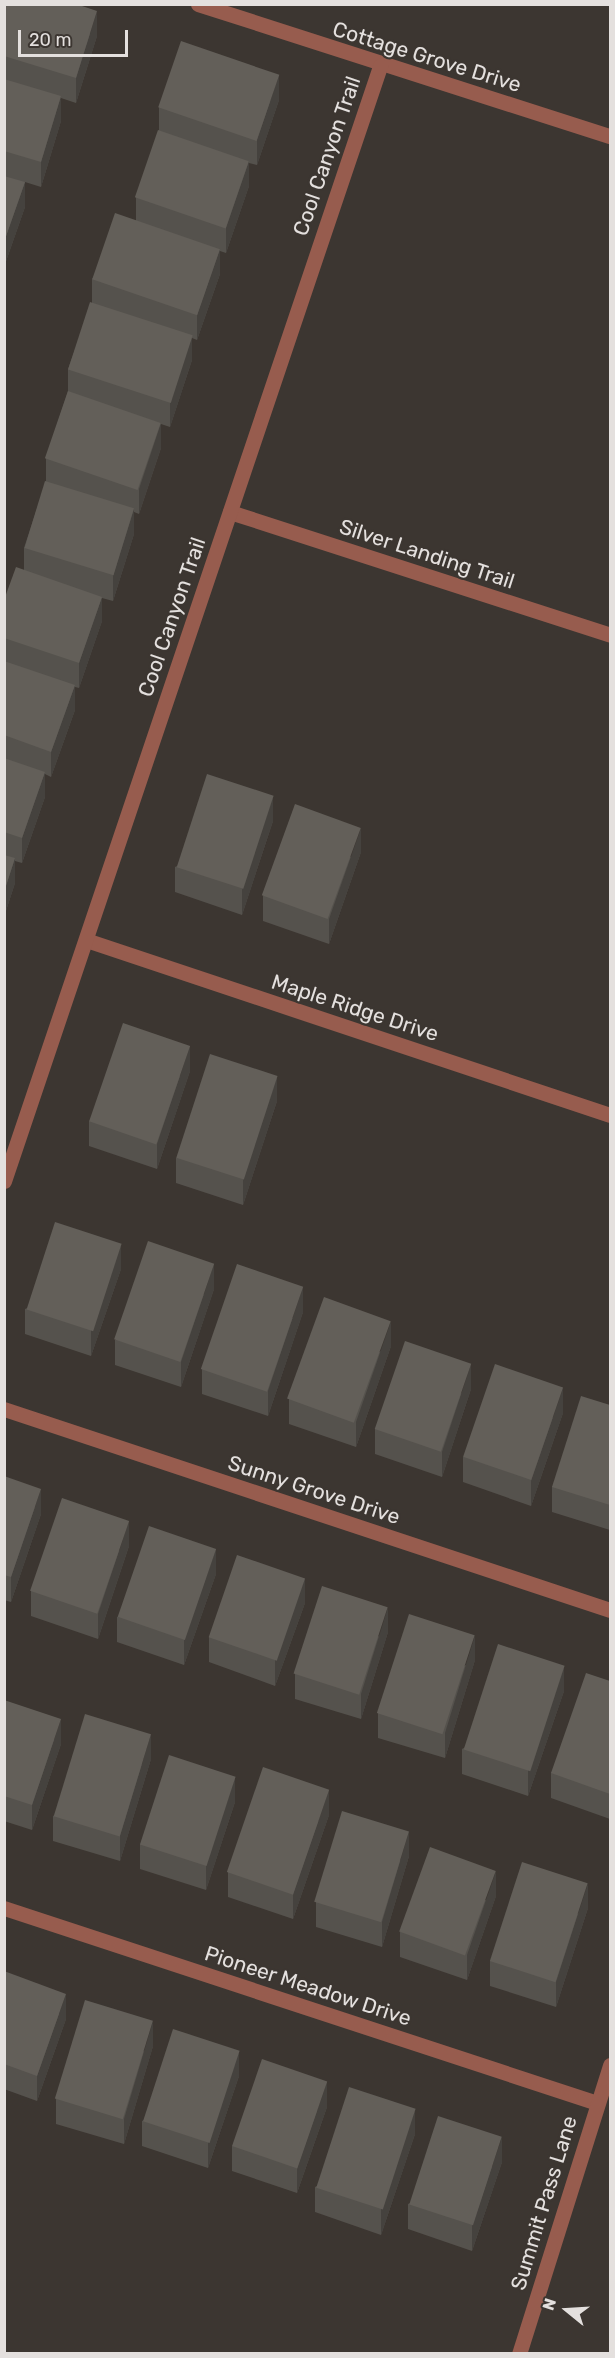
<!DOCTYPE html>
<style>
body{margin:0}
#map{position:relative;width:615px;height:2358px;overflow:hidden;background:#3c3631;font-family:Rubik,sans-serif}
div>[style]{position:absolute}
.minor>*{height:15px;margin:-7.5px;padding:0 7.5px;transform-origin:7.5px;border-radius:7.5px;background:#975c4e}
.wall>*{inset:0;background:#55524d}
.shaded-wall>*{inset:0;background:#45423e}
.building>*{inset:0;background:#635f59;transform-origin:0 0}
span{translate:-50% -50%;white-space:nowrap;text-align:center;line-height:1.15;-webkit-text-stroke:4.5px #3c3631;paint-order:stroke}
.street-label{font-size:21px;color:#e4e0de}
.frame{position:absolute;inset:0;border:6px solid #e4e0de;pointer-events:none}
.north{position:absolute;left:537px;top:2280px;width:60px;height:60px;-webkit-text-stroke:4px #3c3631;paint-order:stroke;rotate:288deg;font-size:16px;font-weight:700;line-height:24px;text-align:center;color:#e4e0de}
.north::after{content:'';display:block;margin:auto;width:21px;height:27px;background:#e4e0de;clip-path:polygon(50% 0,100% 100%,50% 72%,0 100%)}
.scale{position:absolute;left:18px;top:30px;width:110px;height:27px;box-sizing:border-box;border:3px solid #e4e0de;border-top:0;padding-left:8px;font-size:18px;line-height:21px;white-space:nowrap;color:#e4e0de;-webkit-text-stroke:4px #3c3631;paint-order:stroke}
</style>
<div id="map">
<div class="minor">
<i style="left:198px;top:4px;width:433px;rotate:17.8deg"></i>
<i style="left:230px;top:512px;width:399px;rotate:17.9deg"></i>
<i style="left:86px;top:940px;width:552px;rotate:18.47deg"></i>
<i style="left:4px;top:1181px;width:1177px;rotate:-71.36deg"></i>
<i style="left:4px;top:1409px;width:638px;rotate:18.35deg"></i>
<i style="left:4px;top:1908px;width:624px;rotate:18.2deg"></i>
<i style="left:519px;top:2354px;width:303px;rotate:-72.5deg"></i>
</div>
<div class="wall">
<i style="clip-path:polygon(4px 4px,97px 36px,76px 103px,61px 98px,61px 121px,41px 187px,25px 182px,25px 207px,4px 267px)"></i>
<i style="clip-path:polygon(279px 100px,257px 165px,249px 163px,249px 186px,226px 253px,220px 251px,220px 274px,197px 340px,192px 338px,192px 360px,170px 427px,161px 424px,161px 448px,139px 514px,134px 512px,134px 534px,113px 601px,102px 598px,102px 621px,79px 688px,75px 687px,75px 710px,51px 777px,45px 774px,45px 797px,22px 863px,15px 861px,15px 883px,4px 917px,4px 600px,24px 570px,24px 548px,46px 481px,46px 458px,68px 391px,68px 369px,92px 303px,92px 279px,136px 220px,136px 197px,159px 131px,159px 107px)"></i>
<i style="clip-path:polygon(273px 821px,242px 915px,175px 892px,175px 867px)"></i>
<i style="clip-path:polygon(361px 852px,329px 944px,263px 921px,263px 896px)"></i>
<i style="clip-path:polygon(190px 1071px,157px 1169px,89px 1146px,89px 1121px)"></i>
<i style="clip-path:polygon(277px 1101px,243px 1205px,176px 1183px,176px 1158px)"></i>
<i style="clip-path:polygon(121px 1269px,91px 1356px,25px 1334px,25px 1309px)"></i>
<i style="clip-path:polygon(214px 1289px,181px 1387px,115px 1365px,115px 1340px)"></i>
<i style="clip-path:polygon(303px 1312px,268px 1416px,202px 1394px,202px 1369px)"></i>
<i style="clip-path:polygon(391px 1346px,356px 1447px,289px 1424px,289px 1399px)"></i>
<i style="clip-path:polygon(471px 1389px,442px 1477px,375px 1454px,375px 1429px)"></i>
<i style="clip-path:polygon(610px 1405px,610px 1530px,552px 1512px,552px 1487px)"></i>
<i style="clip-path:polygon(563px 1413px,531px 1506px,463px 1482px,463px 1457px)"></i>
<i style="clip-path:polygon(4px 1476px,41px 1514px,11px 1602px,4px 1600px)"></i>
<i style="clip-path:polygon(129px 1546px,98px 1639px,31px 1616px,31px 1591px)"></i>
<i style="clip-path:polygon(216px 1574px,184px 1665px,117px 1642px,117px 1617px)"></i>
<i style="clip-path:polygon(305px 1603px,275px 1686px,209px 1662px,209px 1637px)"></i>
<i style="clip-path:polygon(388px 1632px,361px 1719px,295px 1699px,295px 1674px)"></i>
<i style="clip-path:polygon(475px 1660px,445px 1758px,378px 1738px,378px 1713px)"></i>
<i style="clip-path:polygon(610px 1681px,610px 1819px,551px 1798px,551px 1773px)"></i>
<i style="clip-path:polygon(564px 1691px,528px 1796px,462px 1774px,462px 1749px)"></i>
<i style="clip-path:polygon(4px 1700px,61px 1744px,32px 1830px,4px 1821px)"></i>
<i style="clip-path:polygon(151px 1759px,120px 1861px,53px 1841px,53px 1816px)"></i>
<i style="clip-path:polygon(235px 1802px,206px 1890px,140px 1869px,140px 1844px)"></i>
<i style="clip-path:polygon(329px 1815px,293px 1919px,228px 1897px,228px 1872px)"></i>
<i style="clip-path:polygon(409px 1856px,382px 1947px,316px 1927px,316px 1902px)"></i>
<i style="clip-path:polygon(496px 1896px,467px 1980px,400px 1957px,400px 1932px)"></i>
<i style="clip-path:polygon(588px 1908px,556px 2007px,490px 1986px,490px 1961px)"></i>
<i style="clip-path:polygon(4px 1971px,66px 2019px,37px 2101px,4px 2089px)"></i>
<i style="clip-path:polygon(153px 2046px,124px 2144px,56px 2124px,56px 2099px)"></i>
<i style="clip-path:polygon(239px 2076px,208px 2168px,142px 2146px,142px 2121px)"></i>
<i style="clip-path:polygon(327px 2107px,297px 2193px,232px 2171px,232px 2146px)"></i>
<i style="clip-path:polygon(415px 2134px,381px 2235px,315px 2212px,315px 2187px)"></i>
<i style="clip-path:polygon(502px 2162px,472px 2251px,408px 2229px,408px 2204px)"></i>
</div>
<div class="shaded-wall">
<i style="clip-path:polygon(97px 11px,97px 36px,76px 103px,76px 78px)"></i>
<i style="clip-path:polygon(279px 75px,279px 100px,257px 165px,257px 140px)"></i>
<i style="clip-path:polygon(61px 96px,61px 121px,41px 187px,41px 162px)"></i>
<i style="clip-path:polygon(249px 161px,249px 186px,226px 253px,226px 228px)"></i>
<i style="clip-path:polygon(25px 182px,25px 207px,4px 267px,4px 242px)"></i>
<i style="clip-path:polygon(220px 249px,220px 274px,197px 340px,197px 315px)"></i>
<i style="clip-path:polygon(192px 336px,192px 360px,170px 427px,170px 402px)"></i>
<i style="clip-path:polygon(161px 423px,161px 448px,139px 514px,139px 489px)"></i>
<i style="clip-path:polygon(134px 509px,134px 534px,113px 601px,113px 576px)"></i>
<i style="clip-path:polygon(102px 597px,102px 621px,79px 688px,79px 663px)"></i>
<i style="clip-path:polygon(75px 685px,75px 710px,51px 777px,51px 752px)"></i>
<i style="clip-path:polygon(45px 772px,45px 797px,22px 863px,22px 838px)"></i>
<i style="clip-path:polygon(273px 796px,273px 821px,242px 915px,242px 890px)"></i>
<i style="clip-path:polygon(361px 828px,361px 852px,329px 944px,329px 919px)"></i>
<i style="clip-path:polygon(15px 858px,15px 883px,4px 917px,4px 892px)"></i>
<i style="clip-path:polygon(190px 1046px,190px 1071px,157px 1169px,157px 1144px)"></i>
<i style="clip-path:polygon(277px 1076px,277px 1101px,243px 1205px,243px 1180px)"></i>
<i style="clip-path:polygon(121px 1244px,121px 1269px,91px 1356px,91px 1331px)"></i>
<i style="clip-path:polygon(214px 1264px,214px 1289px,181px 1387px,181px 1362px)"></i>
<i style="clip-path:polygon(303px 1287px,303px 1312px,268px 1416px,268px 1391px)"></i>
<i style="clip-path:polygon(391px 1321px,391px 1346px,356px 1447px,356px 1422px)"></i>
<i style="clip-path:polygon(471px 1364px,471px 1389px,442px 1477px,442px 1452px)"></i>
<i style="clip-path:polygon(563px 1388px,563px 1413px,531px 1506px,531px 1481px)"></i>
<i style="clip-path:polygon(41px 1489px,41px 1514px,11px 1602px,11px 1577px)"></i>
<i style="clip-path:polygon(129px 1521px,129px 1546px,98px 1639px,98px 1614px)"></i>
<i style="clip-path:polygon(216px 1549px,216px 1574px,184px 1665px,184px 1640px)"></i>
<i style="clip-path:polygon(305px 1578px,305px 1603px,275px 1686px,275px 1661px)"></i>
<i style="clip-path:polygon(388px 1607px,388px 1632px,361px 1719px,361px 1694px)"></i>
<i style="clip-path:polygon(475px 1635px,475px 1660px,445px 1758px,445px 1733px)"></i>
<i style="clip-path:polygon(564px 1666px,564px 1691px,528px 1796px,528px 1771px)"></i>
<i style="clip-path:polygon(61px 1719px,61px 1744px,32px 1830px,32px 1805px)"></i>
<i style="clip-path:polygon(151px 1734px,151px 1759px,120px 1861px,120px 1836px)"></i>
<i style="clip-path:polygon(235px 1777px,235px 1802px,206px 1890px,206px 1865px)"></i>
<i style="clip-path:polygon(329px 1790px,329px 1815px,293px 1919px,293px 1894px)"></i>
<i style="clip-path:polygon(409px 1831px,409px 1856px,382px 1947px,382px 1922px)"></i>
<i style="clip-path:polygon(496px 1871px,496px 1896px,467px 1980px,467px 1955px)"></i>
<i style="clip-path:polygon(588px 1883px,588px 1908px,556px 2007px,556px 1982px)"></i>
<i style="clip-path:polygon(66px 1994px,66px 2019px,37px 2101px,37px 2076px)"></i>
<i style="clip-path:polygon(153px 2021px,153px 2046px,124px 2144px,124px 2119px)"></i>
<i style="clip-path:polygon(239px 2051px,239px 2076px,208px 2168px,208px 2143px)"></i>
<i style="clip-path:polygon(327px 2082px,327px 2107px,297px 2193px,297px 2168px)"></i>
<i style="clip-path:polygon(415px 2109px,415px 2134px,381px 2235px,381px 2210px)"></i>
<i style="clip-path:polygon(502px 2137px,502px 2162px,472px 2251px,472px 2226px)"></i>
</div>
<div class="building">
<i style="clip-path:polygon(4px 4px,76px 4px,97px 11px,76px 78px,4px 56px)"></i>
<i style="left:181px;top:41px;width:104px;height:70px;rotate:19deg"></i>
<i style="clip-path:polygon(4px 79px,61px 96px,41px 162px,4px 151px)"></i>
<i style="left:158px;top:130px;width:96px;height:71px;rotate:19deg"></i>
<i style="clip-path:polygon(4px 176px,25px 182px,4px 242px)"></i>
<i style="left:115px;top:213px;width:111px;height:70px;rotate:19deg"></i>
<i style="left:90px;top:302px;width:108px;height:71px;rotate:18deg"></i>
<i style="left:68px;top:391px;width:98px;height:71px;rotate:19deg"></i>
<i style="left:45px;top:481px;width:93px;height:70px;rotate:17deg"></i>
<i style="clip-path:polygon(16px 567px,102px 597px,79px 663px,4px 638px,4px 600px)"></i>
<i style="clip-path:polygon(4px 661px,75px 685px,51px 752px,4px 735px)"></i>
<i style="clip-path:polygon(4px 758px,45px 772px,22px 838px,4px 832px)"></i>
<i style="left:207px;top:774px;width:70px;height:98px;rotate:18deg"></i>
<i style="left:295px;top:804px;width:70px;height:97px;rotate:20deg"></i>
<i style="clip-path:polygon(4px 855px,15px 858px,4px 892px)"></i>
<i style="left:123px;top:1023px;width:71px;height:104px;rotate:19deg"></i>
<i style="left:210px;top:1054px;width:71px;height:109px;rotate:18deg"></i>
<i style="left:55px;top:1222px;width:70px;height:92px;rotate:18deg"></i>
<i style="left:148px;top:1241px;width:70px;height:104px;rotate:19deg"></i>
<i style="left:237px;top:1264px;width:70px;height:111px;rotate:19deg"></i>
<i style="left:324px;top:1297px;width:71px;height:108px;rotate:20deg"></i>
<i style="left:405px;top:1341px;width:70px;height:93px;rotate:19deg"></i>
<i style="left:495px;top:1364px;width:72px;height:98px;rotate:19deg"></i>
<i style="clip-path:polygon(581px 1396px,610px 1405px,610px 1505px,552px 1487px)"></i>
<i style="clip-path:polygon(4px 1476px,41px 1489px,11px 1577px,4px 1575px)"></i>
<i style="left:62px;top:1498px;width:71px;height:98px;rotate:19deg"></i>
<i style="left:149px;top:1526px;width:71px;height:96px;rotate:19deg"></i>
<i style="left:237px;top:1555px;width:72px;height:87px;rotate:19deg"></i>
<i style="left:322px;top:1586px;width:69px;height:92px;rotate:18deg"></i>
<i style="left:409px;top:1614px;width:69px;height:104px;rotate:18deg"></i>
<i style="left:498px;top:1644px;width:70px;height:111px;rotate:18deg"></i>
<i style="clip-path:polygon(586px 1673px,610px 1681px,610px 1794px,551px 1773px)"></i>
<i style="clip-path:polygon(4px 1700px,61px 1719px,32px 1805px,4px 1796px)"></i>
<i style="left:85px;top:1714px;width:69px;height:107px;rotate:17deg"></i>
<i style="left:169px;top:1755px;width:70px;height:94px;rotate:18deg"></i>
<i style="left:263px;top:1767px;width:70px;height:111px;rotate:19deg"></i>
<i style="left:342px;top:1811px;width:70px;height:95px;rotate:17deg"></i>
<i style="left:430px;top:1847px;width:70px;height:90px;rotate:20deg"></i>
<i style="left:522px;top:1862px;width:69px;height:104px;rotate:18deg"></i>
<i style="clip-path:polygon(4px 1971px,66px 1994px,37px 2076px,4px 2064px)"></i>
<i style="left:85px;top:2000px;width:71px;height:103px;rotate:17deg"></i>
<i style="left:173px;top:2029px;width:70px;height:97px;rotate:18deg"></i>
<i style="left:262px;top:2059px;width:69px;height:92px;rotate:19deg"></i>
<i style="left:349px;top:2087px;width:70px;height:106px;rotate:18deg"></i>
<i style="left:438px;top:2116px;width:67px;height:93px;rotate:18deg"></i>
</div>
<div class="street-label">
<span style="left:427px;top:57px;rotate:17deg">Cottage Grove Drive</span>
<span style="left:327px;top:156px;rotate:-71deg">Cool Canyon Trail</span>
<span style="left:427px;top:554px;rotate:18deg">Silver Landing Trail</span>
<span style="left:172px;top:617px;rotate:-71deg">Cool Canyon Trail</span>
<span style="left:355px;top:1008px;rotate:18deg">Maple Ridge Drive</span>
<span style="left:314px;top:1490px;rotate:18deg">Sunny Grove Drive</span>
<span style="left:308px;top:1986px;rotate:18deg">Pioneer Meadow Drive</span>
<span style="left:544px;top:2203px;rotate:-73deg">Summit Pass Lane</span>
</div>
<div class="frame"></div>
<div class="north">N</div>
<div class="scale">20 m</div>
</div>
